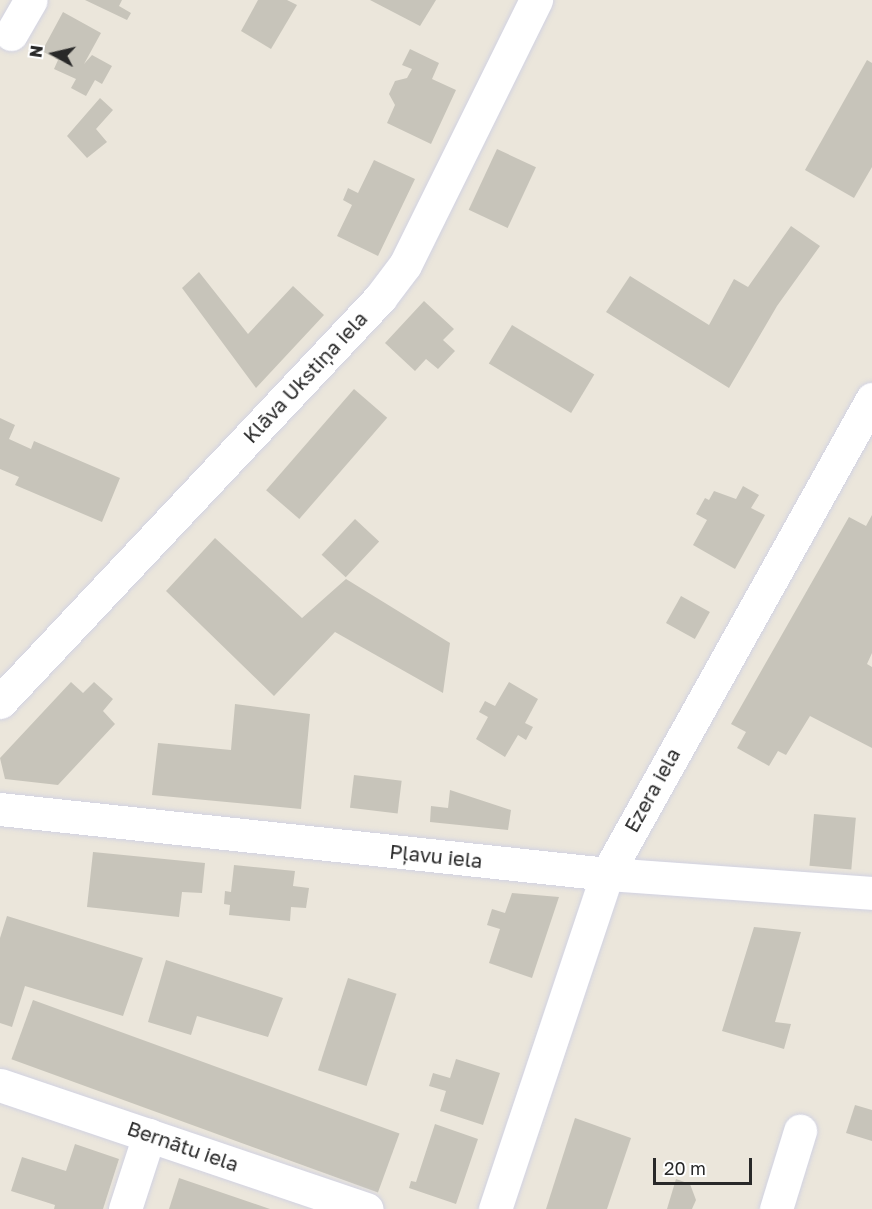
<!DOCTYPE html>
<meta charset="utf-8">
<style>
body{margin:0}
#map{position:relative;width:872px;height:1209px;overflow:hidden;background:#ebe6db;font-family:"Golos Text",sans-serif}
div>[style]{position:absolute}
.building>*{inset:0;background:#c7c4ba;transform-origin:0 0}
.roads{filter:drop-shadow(0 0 2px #d1d2e2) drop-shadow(0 0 2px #d1d2e2)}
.minor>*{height:33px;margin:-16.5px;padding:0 16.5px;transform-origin:16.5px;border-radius:16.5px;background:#fff}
span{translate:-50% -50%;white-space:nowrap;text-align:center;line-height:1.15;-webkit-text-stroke:4.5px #fff;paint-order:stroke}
.street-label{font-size:20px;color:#292929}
.north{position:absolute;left:24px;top:24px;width:60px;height:60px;-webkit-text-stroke:4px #fff;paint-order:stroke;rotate:278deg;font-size:16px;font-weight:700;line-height:24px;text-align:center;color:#292929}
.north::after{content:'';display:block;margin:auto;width:21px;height:27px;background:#292929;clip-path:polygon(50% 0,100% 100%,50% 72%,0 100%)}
.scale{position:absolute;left:653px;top:1158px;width:99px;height:27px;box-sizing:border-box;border:3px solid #292929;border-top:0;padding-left:8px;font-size:18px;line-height:21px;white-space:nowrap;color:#292929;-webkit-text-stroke:4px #fff;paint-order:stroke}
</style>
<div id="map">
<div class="building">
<i style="clip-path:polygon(85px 0,122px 0,119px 6px,131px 13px,127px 20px)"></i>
<i style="clip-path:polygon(258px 0,287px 0,297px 5px,271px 49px,241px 31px)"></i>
<i style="clip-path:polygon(370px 0,436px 0,420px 26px)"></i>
<i style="clip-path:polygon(63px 12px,101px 33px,84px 64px,92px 55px,112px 66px,102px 84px,95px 80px,86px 96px,71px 88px,76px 79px,54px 69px,58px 60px,42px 51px)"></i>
<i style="clip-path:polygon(410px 49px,439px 63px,432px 79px,456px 90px,431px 144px,387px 123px,395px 105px,389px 94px,395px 81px,407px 78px,412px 69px,402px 65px)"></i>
<i style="clip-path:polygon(867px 60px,872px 63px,872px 167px,854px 198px,805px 170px)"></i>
<i style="clip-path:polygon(100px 98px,113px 110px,96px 129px,107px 142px,87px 158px,67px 136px)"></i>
<i style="left:497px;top:149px;width:43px;height:67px;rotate:25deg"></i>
<i style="clip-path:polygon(374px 160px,415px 179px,378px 256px,337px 236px,352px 205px,343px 200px,348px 188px,358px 193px)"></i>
<i style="clip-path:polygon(791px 226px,820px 246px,777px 306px,729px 388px,606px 312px,630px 276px,709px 325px,734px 279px,748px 287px)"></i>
<i style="clip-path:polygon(199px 272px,248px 334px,293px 286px,324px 315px,256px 388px,182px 288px)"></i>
<i style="clip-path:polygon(424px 301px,454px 329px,443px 340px,455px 351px,438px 369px,426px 359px,415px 371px,385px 343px)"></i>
<i style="left:512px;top:325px;width:96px;height:45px;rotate:31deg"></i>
<i style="left:354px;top:389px;width:44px;height:134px;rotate:41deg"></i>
<i style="clip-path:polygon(0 418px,15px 425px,9px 439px,31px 449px,34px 441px,120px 478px,102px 522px,15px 485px,19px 477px,0 469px)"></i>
<i style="clip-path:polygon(743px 486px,759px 495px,751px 508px,765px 515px,735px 569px,693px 545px,707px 520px,696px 514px,705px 498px,709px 500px,714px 491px,736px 499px)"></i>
<i style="clip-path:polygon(872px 515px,872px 653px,867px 664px,872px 667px,872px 748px,810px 716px,786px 755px,778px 751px,769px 766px,737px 748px,746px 732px,731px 724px,849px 517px,866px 526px)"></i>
<i style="left:355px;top:519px;width:33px;height:49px;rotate:43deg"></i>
<i style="clip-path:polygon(215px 538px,302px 618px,346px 579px,450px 643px,443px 693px,335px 632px,274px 696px,166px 591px)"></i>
<i style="left:681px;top:596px;width:33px;height:31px;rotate:29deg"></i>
<i style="clip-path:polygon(71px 682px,83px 693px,94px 682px,113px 699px,103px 711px,115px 724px,58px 785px,5px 779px,0 758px)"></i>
<i style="clip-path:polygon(509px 682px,538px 699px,525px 723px,533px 727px,526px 740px,518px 735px,505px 757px,476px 739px,488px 717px,479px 712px,485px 701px,495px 706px)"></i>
<i style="clip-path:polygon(235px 704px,310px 714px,301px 809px,152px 795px,158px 743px,231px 750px)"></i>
<i style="left:354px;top:775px;width:48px;height:33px;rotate:7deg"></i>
<i style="clip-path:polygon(450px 790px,511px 810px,508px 830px,430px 822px,431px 806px,448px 808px)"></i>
<i style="left:814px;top:814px;width:42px;height:52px;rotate:5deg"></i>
<i style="clip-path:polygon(93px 852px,205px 863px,202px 893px,182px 892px,179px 917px,87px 907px)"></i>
<i style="clip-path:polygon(234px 865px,295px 871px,293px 886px,309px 888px,306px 908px,291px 907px,290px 921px,229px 915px,230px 905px,224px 904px,225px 891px,231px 892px)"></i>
<i style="clip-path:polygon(512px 893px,559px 897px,532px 978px,489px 963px,500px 929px,487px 925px,492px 909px,505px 913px)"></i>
<i style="clip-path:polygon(7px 916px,143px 958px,123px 1016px,25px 986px,12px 1027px,0 1023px,0 938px)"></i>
<i style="clip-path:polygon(754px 927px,801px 932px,775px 1022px,791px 1024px,784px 1049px,722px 1031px)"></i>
<i style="clip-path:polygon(166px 960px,283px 998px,268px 1037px,197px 1016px,191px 1035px,148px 1022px)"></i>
<i style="left:348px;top:978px;width:51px;height:97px;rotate:18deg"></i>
<i style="left:33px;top:1000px;width:390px;height:63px;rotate:20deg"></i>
<i style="clip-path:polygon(456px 1059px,500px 1073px,483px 1125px,440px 1111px,446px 1091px,429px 1086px,433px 1073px,450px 1078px)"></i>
<i style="clip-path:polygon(855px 1105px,872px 1110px,872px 1141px,846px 1133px)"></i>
<i style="clip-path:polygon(575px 1118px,631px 1138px,607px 1209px,546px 1209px)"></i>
<i style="clip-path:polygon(435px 1124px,478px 1139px,456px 1204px,409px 1188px,411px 1181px,416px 1182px)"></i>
<i style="clip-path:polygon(75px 1144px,119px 1159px,103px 1209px,54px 1209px,55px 1205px,11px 1191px,22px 1157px,66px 1171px)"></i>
<i style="clip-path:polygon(179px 1178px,270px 1209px,169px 1209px)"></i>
<i style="clip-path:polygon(676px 1179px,690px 1184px,696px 1200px,692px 1209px,667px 1209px)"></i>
</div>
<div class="roads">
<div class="minor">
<i style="left:11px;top:34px;width:39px;rotate:-60deg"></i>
<i style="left:0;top:702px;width:555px;rotate:-46.75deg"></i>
<i style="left:380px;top:298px;width:41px;rotate:-52.9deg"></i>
<i style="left:405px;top:265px;width:296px;rotate:-63.7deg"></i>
<i style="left:0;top:809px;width:610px;rotate:6.11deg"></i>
<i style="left:607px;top:874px;width:266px;rotate:4.1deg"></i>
<i style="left:0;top:1085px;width:387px;rotate:18.7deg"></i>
<i style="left:125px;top:1209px;width:78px;rotate:-72deg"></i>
<i style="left:495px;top:1209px;width:353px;rotate:-71.5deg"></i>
<i style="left:607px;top:874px;width:544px;rotate:-60.84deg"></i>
<i style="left:776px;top:1209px;width:82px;rotate:-72.9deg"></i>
</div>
</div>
<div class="street-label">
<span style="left:305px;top:377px;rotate:-47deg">Klāva Ukstiņa iela</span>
<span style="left:652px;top:790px;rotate:-61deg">Ezera iela</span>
<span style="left:436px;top:856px;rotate:6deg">Pļavu iela</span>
<span style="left:183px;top:1146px;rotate:19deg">Bernātu iela</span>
</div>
<div class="north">N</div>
<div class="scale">20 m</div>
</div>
